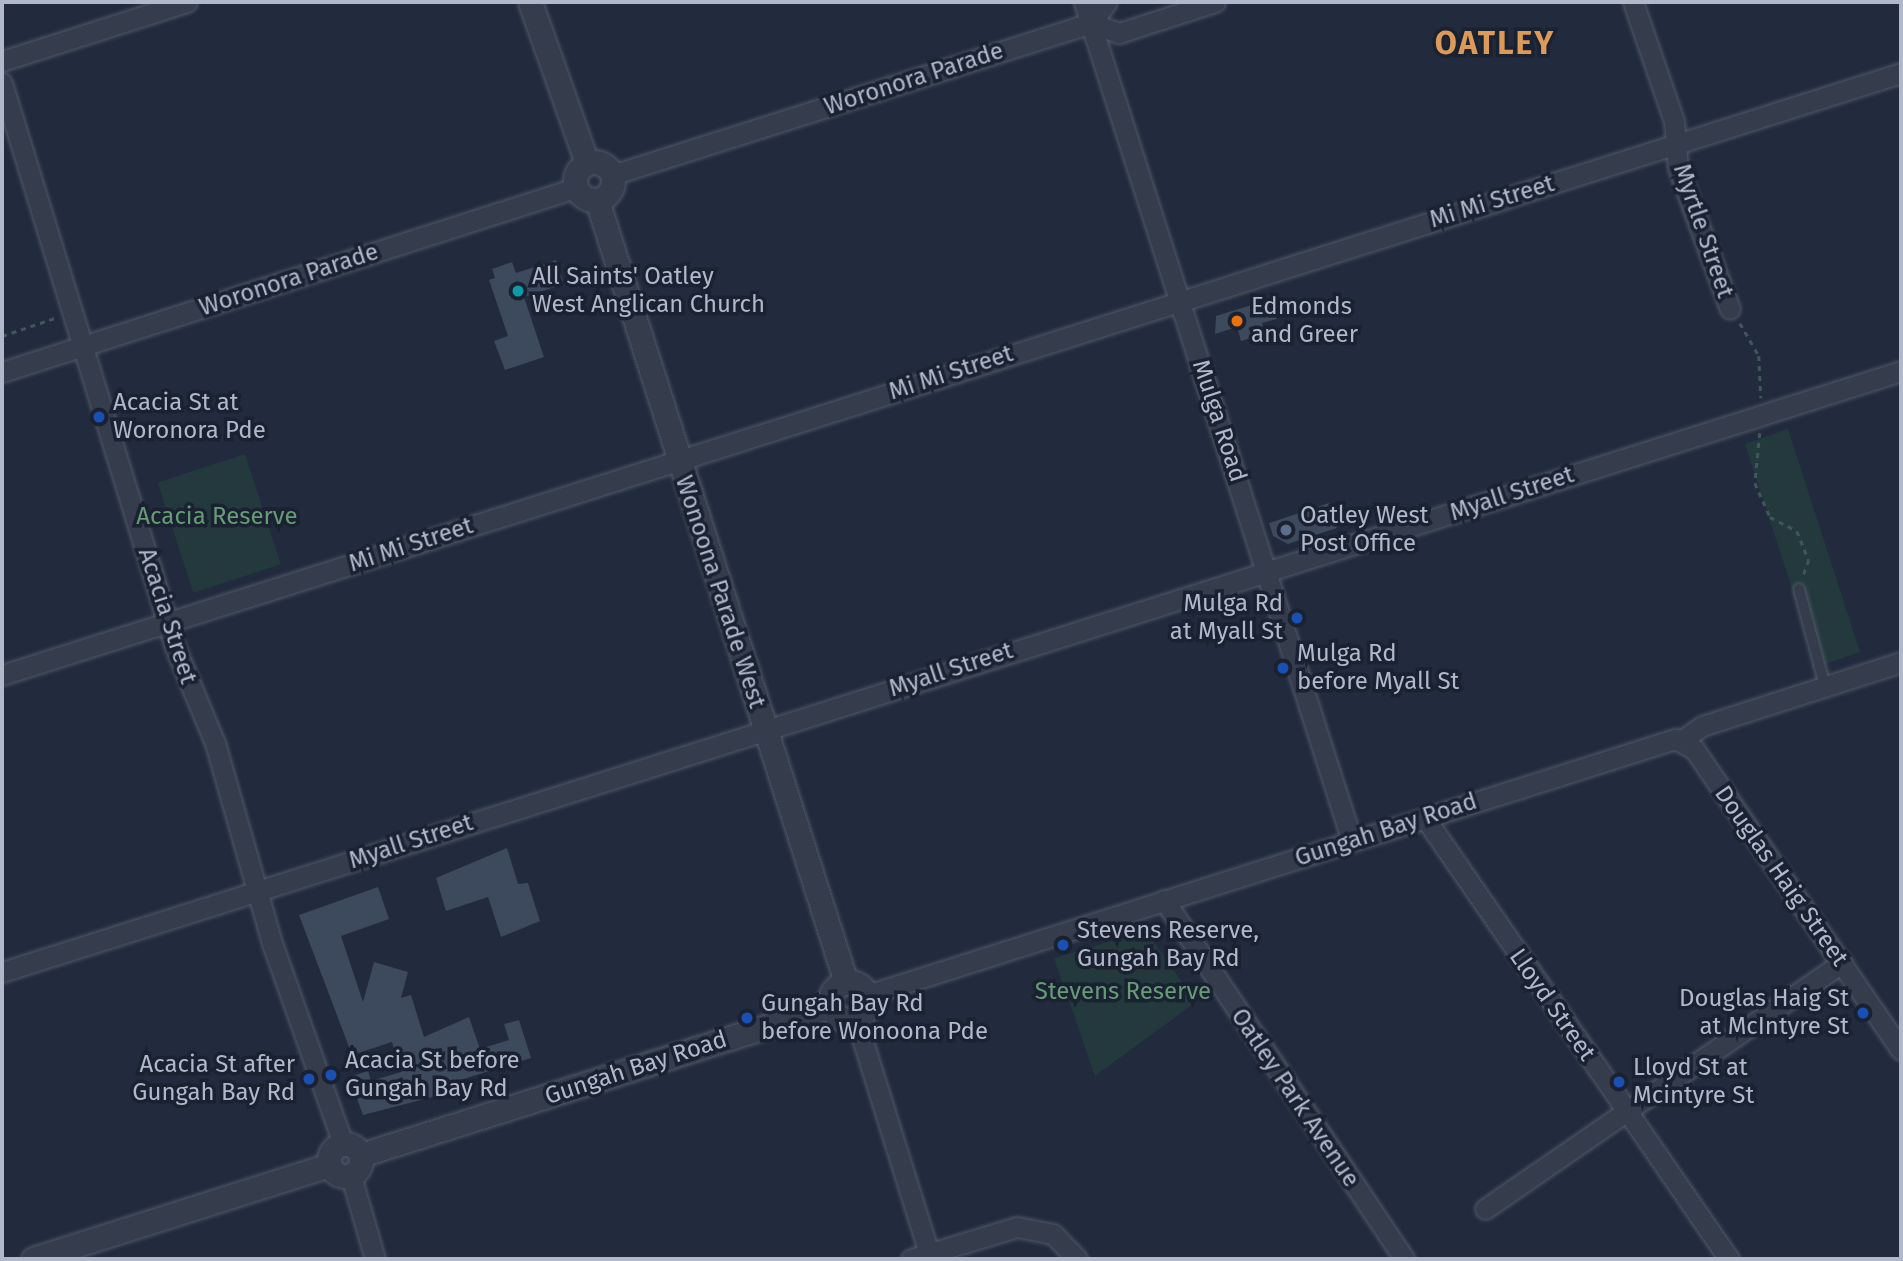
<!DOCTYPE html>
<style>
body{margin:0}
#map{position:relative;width:1903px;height:1261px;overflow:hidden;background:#212b3d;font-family:"Fira Sans",sans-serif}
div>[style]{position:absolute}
.green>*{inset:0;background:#23393e;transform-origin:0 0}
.building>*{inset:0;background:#3d495d}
.path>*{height:2.5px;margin-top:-1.25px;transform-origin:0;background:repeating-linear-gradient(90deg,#41565b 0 5px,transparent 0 10px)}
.roads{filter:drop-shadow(0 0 2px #505868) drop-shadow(0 0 2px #505868)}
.service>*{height:10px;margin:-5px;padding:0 5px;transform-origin:5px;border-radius:5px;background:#353d4d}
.minor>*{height:19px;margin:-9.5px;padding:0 9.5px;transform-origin:9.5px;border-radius:9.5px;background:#353d4d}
.tertiary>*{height:23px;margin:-11.5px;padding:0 11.5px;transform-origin:11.5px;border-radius:11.5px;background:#353d4d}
.tertiary>.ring{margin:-11.5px;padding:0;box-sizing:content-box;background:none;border:23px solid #353d4d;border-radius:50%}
.dots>*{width:19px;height:19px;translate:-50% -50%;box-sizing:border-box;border:4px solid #1a2232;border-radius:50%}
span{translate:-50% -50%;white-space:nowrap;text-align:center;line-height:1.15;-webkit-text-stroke:7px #1a2232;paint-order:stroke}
.street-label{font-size:24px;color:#b0b8c9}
.poi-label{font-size:24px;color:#b0b8c9}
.left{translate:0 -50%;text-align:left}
.right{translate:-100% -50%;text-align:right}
.park-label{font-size:24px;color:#669b76}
.district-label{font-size:32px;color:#db9a59;font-weight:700;letter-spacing:2px}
.frame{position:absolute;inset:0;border:4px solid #b0b8c9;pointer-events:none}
</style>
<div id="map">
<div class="green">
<i style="clip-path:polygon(1788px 429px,1860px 652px,1811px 669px,1815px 659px,1745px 444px)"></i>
<i style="left:245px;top:454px;width:116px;height:92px;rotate:72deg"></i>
<i style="clip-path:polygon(1146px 931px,1196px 1002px,1095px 1076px,1054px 958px)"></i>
</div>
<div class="building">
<i style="clip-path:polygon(556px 260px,564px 284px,524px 297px,544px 357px,505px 370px,494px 341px,508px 336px,489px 280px,495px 278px,492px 269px,512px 262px,516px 273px)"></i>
<i style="clip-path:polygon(1271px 299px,1277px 319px,1262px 323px,1265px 334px,1241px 341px,1237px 327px,1215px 334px,1216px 316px)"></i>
<i style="clip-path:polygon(1329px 503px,1337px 528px,1288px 544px,1273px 536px,1269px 523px)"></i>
<i style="clip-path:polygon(507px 848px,518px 884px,528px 883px,540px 921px,501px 937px,488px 897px,446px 911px,436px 878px)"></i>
<i style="clip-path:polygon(378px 887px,389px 919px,341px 936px,363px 1002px,374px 962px,408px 972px,401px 998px,411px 995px,424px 1037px,469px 1017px,480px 1049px,509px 1040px,504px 1024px,519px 1020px,531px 1058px,438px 1087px,440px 1095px,363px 1115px,349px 1077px,368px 1071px,371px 1081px,401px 1072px,392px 1042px,352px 1055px,299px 915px)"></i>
</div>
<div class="path">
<i style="left:1740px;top:323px;width:38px;rotate:60deg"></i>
<i style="left:1759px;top:356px;width:42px;rotate:87.3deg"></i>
<i style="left:2px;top:336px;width:56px;rotate:-18.8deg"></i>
<i style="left:1760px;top:433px;width:50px;rotate:95.7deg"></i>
<i style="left:1755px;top:483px;width:37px;rotate:66deg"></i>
<i style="left:1770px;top:517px;width:30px;rotate:27deg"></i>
<i style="left:1797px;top:531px;width:31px;rotate:68deg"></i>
<i style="left:1809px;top:560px;width:20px;rotate:110deg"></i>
</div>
<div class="roads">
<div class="service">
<i style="left:1799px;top:589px;width:100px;rotate:75deg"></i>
</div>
<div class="minor">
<i style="left:1084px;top:2px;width:881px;rotate:72.29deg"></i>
<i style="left:1633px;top:2px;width:126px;rotate:71deg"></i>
<i style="left:1674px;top:121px;width:47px;rotate:85.1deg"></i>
<i style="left:1678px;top:168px;width:150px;rotate:69.8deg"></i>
<i style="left:1091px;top:23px;width:26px;rotate:-53deg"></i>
<i style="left:2px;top:61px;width:194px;rotate:-17.7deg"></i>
<i style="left:2px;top:83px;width:590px;rotate:72.95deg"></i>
<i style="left:175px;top:647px;width:104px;rotate:67.4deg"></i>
<i style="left:215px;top:743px;width:211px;rotate:74.1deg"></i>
<i style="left:273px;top:946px;width:210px;rotate:70.5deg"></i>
<i style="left:612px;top:175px;width:503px;rotate:-17.61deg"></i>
<i style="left:1091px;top:23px;width:30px;rotate:20deg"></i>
<i style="left:1119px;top:33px;width:101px;rotate:-17.9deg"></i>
<i style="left:2px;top:372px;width:602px;rotate:-17.8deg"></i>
<i style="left:2px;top:675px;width:1992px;rotate:-17.59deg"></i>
<i style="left:1682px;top:740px;width:24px;rotate:-35deg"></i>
<i style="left:1702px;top:726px;width:209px;rotate:-17.8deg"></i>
<i style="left:1425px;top:818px;width:536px;rotate:55.42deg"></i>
<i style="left:1164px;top:900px;width:432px;rotate:56.2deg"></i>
<i style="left:2px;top:972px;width:1992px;rotate:-17.56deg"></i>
<i style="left:867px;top:995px;width:848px;rotate:-17.58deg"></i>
<i style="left:1675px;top:739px;width:21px;rotate:28deg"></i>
<i style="left:1694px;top:749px;width:365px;rotate:55.5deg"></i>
<i style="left:856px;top:1019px;width:246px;rotate:72.7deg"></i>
<i style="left:351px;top:1176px;width:86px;rotate:73.9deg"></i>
<i style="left:1485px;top:1209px;width:434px;rotate:-34.6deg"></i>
<i style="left:911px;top:1259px;width:111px;rotate:-16.8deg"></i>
<i style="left:1017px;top:1227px;width:37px;rotate:11deg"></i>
<i style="left:1053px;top:1234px;width:35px;rotate:46deg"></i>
</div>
<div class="tertiary">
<i style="left:530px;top:2px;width:171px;rotate:70.5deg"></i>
<i class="ring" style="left:575px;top:162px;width:15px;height:15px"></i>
<i style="left:597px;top:200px;width:821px;rotate:72.34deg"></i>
<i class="ring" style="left:830px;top:982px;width:15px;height:15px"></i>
<i class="ring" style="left:329px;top:1144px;width:9px;height:9px"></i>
<i style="left:361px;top:1155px;width:492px;rotate:-17.6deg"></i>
<i style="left:33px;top:1259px;width:311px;rotate:-17.6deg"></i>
</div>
</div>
<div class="dots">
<i style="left:518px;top:291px;background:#0f9aa8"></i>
<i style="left:1237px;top:321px;background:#e8710a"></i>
<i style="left:99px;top:417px;background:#1a4fb4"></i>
<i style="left:1286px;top:530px;background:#5c6f8a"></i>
<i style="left:1297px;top:618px;background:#1a4fb4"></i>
<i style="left:1283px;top:668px;background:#1a4fb4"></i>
<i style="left:1063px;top:945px;background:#1a4fb4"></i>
<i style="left:1863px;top:1013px;background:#1a4fb4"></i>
<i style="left:747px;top:1018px;background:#1a4fb4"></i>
<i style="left:331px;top:1075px;background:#1a4fb4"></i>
<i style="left:309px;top:1079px;background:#1a4fb4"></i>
<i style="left:1619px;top:1082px;background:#1a4fb4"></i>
</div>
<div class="street-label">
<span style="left:914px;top:79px;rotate:-18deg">Woronora Parade</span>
<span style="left:1492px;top:202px;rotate:-17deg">Mi Mi Street</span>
<span style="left:1703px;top:231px;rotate:71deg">Myrtle Street</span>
<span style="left:289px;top:280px;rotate:-18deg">Woronora Parade</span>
<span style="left:951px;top:373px;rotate:-18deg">Mi Mi Street</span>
<span style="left:1219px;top:421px;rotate:72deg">Mulga Road</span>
<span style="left:1512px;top:494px;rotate:-18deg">Myall Street</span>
<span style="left:411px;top:545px;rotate:-18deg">Mi Mi Street</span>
<span style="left:720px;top:592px;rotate:72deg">Wonoona Parade West</span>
<span style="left:167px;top:616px;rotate:72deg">Acacia Street</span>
<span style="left:951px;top:670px;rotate:-18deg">Myall Street</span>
<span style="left:1386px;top:830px;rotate:-18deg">Gungah Bay Road</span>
<span style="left:411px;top:842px;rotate:-18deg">Myall Street</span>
<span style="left:1781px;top:876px;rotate:55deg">Douglas Haig Street</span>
<span style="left:1552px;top:1005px;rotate:55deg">Lloyd Street</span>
<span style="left:636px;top:1068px;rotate:-18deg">Gungah Bay Road</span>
<span style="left:1295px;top:1098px;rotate:56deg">Oatley Park Avenue</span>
</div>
<div class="poi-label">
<span class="left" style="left:532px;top:291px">All Saints' Oatley<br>West Anglican Church</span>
<span class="left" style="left:1251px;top:321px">Edmonds<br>and Greer</span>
<span class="left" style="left:113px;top:417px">Acacia St at<br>Woronora Pde</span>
<span class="left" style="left:1300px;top:530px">Oatley West<br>Post Office</span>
<span class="right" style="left:1283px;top:618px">Mulga Rd<br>at Myall St</span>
<span class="left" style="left:1297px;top:668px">Mulga Rd<br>before Myall St</span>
<span class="left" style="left:1077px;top:945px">Stevens Reserve,<br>Gungah Bay Rd</span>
<span class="right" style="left:1849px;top:1013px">Douglas Haig St<br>at McIntyre St</span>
<span class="left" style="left:761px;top:1018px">Gungah Bay Rd<br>before Wonoona Pde</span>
<span class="left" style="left:345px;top:1075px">Acacia St before<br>Gungah Bay Rd</span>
<span class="right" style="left:295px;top:1079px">Acacia St after<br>Gungah Bay Rd</span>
<span class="left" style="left:1633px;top:1082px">Lloyd St at<br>Mcintyre St</span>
</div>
<div class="park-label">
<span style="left:217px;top:517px">Acacia Reserve</span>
<span style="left:1123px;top:992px">Stevens Reserve</span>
</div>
<div class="district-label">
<span style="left:1495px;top:43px">OATLEY</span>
</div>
<div class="frame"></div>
</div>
